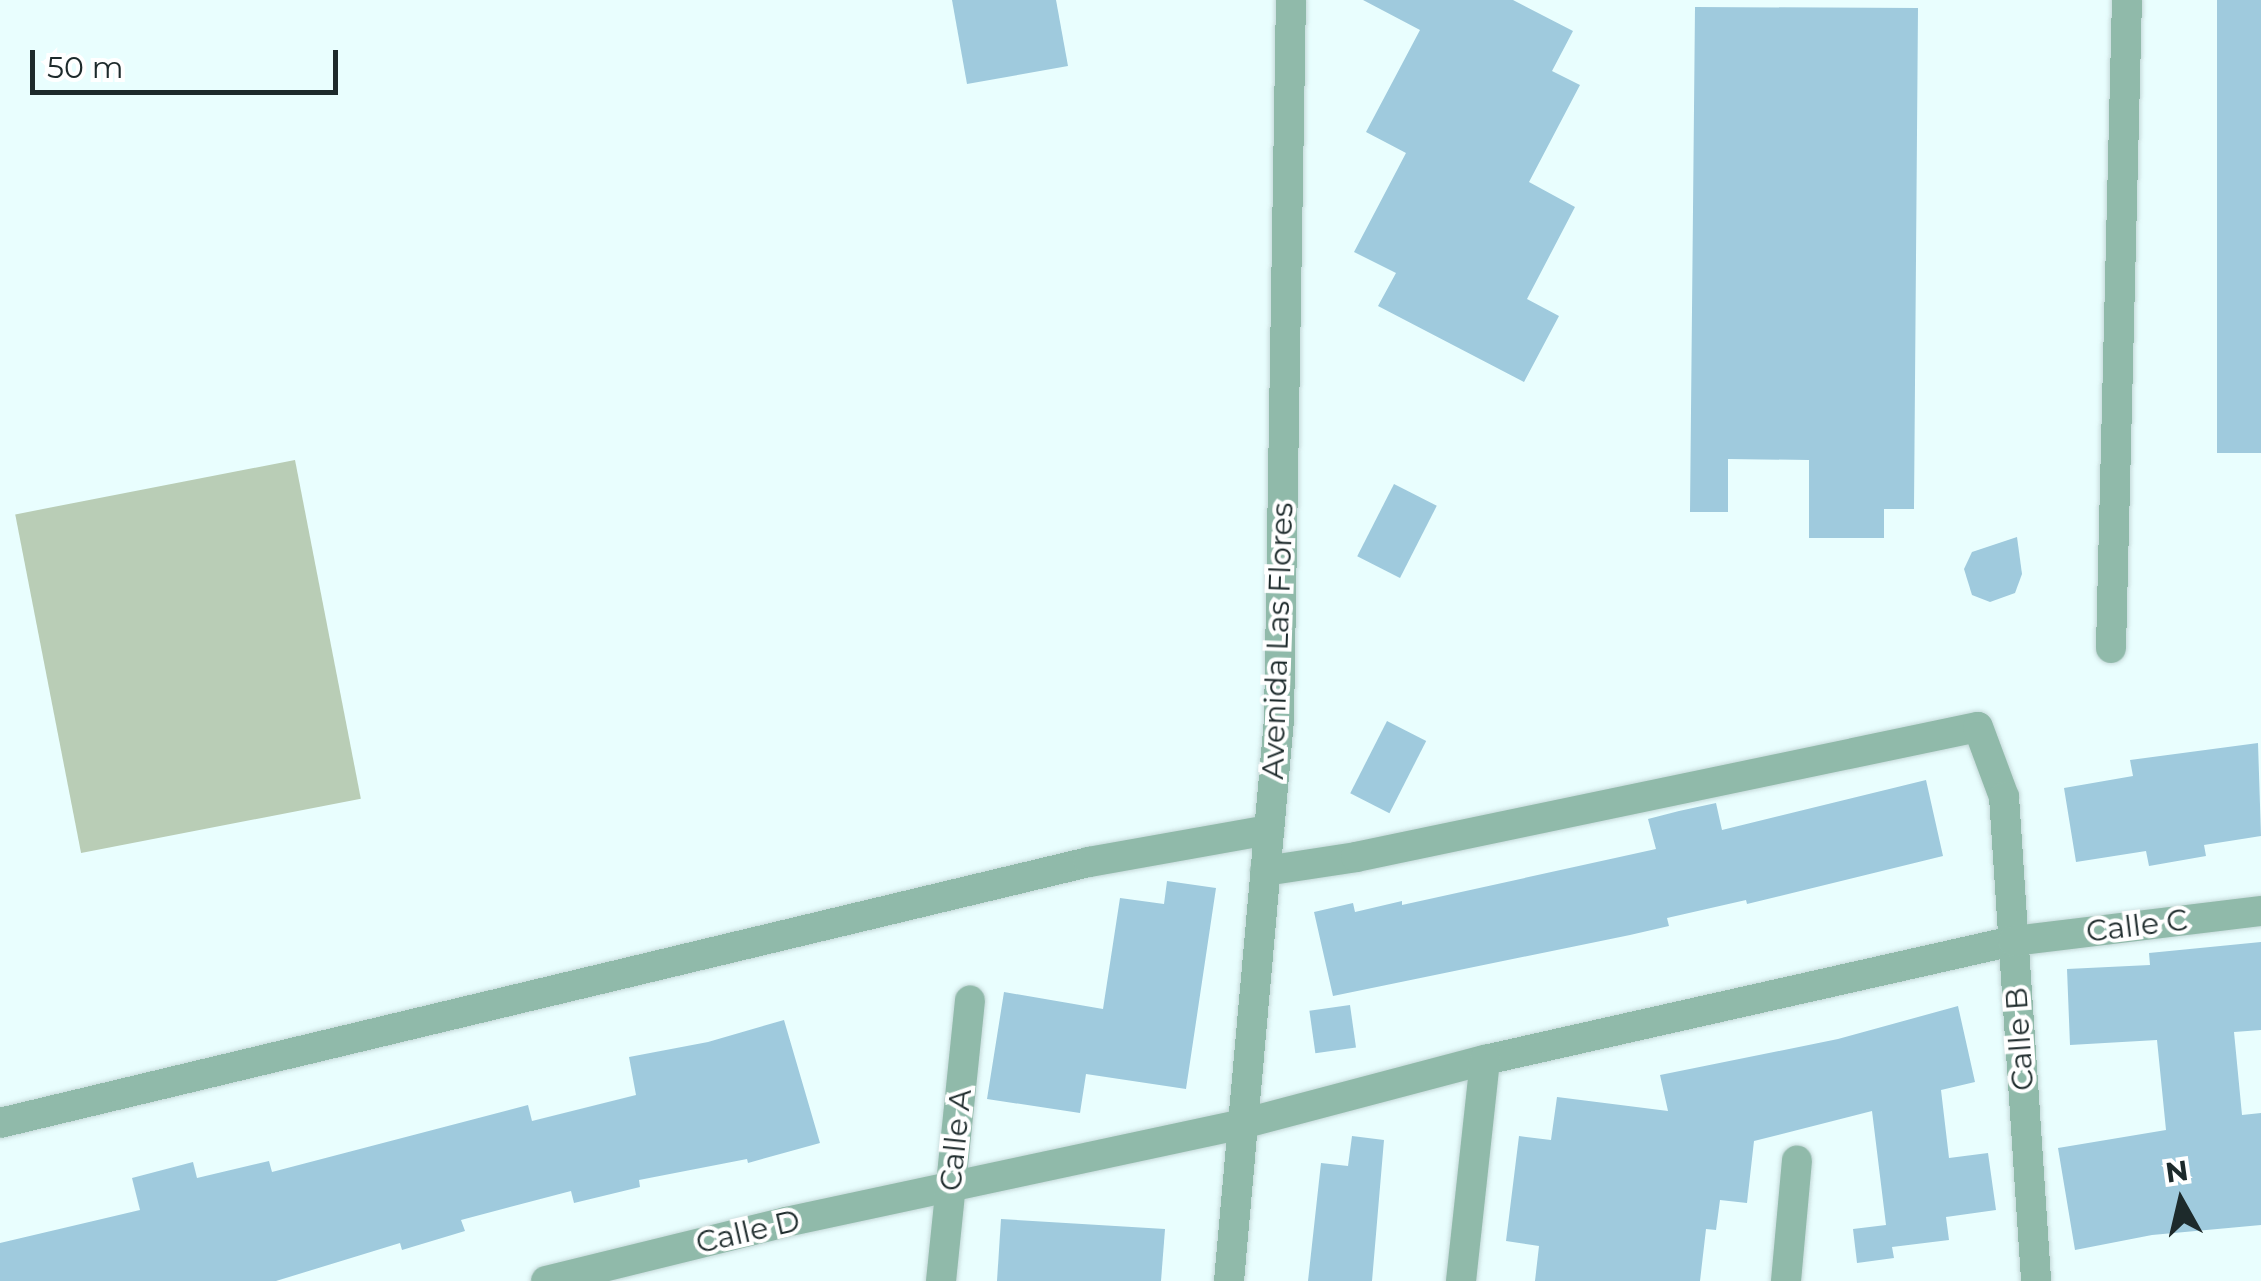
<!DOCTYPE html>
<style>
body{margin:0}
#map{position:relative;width:2261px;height:1281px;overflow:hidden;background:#e9fefe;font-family:Montserrat,sans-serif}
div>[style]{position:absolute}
.green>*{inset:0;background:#b9cdb6;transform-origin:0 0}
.building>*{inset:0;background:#9fcadd;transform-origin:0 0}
.roads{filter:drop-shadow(0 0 2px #c4d8d8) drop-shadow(0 0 2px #c4d8d8)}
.street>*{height:30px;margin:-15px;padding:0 15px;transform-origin:15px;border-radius:15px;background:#90baaa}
span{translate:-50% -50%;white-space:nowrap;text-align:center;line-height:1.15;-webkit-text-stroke:8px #fff;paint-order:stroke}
.street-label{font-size:30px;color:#1d2a2b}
.north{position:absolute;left:2131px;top:1151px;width:100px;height:100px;-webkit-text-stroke:8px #fff;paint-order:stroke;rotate:352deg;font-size:28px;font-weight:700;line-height:40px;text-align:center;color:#1d2a2b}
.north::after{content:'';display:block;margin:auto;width:35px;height:45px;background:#1d2a2b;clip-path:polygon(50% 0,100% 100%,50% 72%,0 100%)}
.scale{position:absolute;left:30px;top:50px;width:308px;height:45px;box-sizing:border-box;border:5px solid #1d2a2b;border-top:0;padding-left:12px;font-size:30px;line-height:35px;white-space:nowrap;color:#1d2a2b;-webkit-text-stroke:8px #fff;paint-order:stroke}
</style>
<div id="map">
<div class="green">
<i style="left:295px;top:460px;width:345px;height:285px;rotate:79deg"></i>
</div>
<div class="building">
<i style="clip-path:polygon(952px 0,1056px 0,1068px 66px,967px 84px)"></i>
<i style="clip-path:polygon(1363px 0,1513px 0,1573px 31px,1552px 71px,1580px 85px,1529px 182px,1575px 207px,1527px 299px,1559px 316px,1524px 382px,1378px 306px,1396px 273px,1354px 252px,1406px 153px,1366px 132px,1420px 30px)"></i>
<i style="left:2217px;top:0;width:44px;height:453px"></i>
<i style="clip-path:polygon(1695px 7px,1918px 8px,1914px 509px,1884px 509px,1884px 538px,1809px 538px,1809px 460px,1728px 459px,1728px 512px,1690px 512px)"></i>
<i style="left:1394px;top:484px;width:48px;height:81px;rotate:27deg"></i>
<i style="clip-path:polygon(2017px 537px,2022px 574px,2015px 593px,1990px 602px,1972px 595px,1964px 569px,1972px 552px)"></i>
<i style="left:1387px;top:721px;width:44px;height:81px;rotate:27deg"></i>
<i style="clip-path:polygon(2258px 743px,2261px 836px,2204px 845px,2206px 856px,2149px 866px,2146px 851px,2076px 862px,2064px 788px,2133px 776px,2130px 760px)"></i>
<i style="clip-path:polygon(1926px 780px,1943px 856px,1747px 904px,1746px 900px,1667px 918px,1669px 926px,1630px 935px,1333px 996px,1314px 912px,1353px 903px,1355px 912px,1402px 901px,1402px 905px,1656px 849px,1648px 819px,1679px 811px,1716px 803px,1722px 830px)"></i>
<i style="clip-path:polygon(1167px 881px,1216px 888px,1186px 1089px,1086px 1074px,1080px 1113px,987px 1099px,1004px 992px,1103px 1009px,1120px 898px,1164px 904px)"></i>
<i style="clip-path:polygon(2261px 942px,2261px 1030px,2234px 1032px,2242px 1115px,2261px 1113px,2261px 1225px,2152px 1235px,2075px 1250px,2058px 1148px,2166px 1130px,2157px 1040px,2070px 1045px,2067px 969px,2150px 965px,2149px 953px)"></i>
<i style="left:1350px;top:1005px;width:43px;height:41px;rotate:82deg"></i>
<i style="clip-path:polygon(1958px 1006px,1975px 1082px,1941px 1090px,1949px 1158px,1988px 1153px,1996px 1210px,1946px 1217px,1949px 1240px,1892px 1247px,1894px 1258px,1857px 1263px,1853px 1229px,1886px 1225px,1872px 1111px,1754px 1141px,1747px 1203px,1720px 1200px,1716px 1230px,1706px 1229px,1700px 1281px,1535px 1281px,1539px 1246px,1506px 1241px,1519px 1136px,1551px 1140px,1557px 1097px,1668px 1111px,1660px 1075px,1838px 1039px)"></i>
<i style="clip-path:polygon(784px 1020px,820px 1143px,748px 1163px,747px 1159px,639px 1180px,640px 1187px,574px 1203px,571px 1191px,461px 1220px,465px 1231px,402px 1250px,400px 1243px,276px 1281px,0 1281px,0 1243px,140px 1210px,132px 1178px,193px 1162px,197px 1178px,269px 1161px,272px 1172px,528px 1105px,532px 1121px,636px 1095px,629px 1057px,708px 1042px)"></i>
<i style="clip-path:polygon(1352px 1136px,1384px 1140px,1372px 1281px,1308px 1281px,1321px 1163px,1348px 1166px)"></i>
<i style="clip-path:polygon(1001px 1219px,1165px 1229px,1161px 1281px,997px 1281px)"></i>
</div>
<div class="roads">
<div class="street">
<i style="left:2111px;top:648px;width:648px;rotate:-88.59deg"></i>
<i style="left:1265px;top:871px;width:92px;rotate:-8.7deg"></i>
<i style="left:1356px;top:857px;width:635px;rotate:-11.81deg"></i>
<i style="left:1978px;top:727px;width:75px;rotate:69.6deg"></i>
<i style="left:2004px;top:797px;width:485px;rotate:86.2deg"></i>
<i style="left:0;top:1123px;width:1120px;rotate:-13.48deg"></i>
<i style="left:1089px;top:862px;width:183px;rotate:-10.1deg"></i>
<i style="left:546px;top:1281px;width:247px;rotate:-13.8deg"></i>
<i style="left:786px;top:1222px;width:471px;rotate:-12.1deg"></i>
<i style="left:1246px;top:1123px;width:247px;rotate:-14.8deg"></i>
<i style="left:1485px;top:1060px;width:541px;rotate:-12.7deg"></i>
<i style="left:2013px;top:941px;width:250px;rotate:-6.9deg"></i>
<i style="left:941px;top:1281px;width:282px;rotate:-84.1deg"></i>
<i style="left:1229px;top:1281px;width:563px;rotate:-84.91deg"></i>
<i style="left:1279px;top:720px;width:720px;rotate:-89.05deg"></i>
<i style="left:1461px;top:1281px;width:222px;rotate:-83.8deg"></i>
<i style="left:1786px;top:1281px;width:121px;rotate:-84.8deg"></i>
</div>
</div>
<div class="street-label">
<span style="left:1278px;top:641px;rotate:-88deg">Avenida Las Flores</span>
<span style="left:2137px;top:926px;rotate:-7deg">Calle C</span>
<span style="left:2020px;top:1039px;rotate:-94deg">Calle B</span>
<span style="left:956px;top:1140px;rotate:-84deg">Calle A</span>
<span style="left:748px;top:1232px;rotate:-13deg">Calle D</span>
</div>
<div class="north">N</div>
<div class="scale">50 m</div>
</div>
